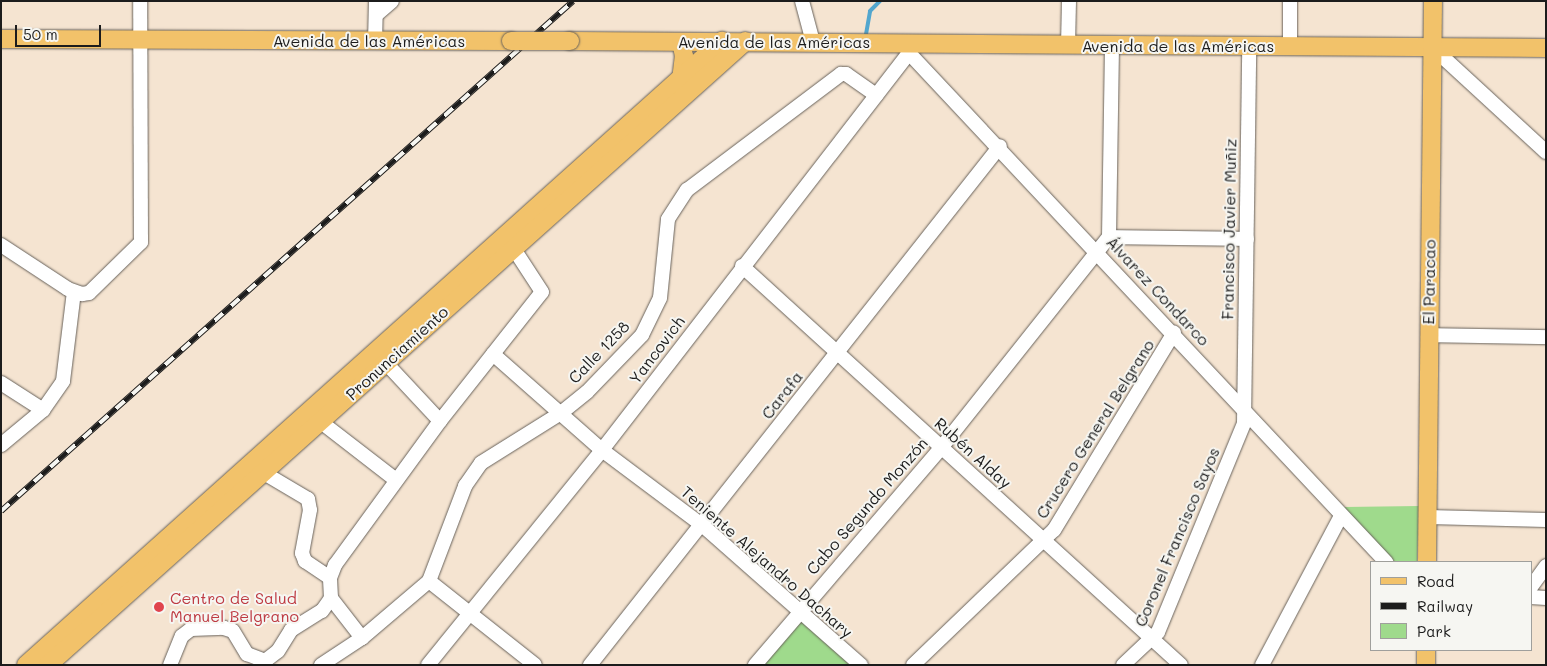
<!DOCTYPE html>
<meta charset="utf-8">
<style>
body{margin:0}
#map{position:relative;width:1547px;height:666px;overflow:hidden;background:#f5e4d1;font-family:Mali,sans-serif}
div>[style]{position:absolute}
.green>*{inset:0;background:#9fda8c}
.stream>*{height:4px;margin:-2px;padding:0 2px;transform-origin:2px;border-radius:2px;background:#52a6ce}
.roads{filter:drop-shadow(0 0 1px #68625b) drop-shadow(0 0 1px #68625b)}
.minor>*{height:14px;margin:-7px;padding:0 7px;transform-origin:7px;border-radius:7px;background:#fff}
.major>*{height:18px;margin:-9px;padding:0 9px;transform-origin:9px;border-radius:9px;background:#f2c26a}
.rail>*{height:5.5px;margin-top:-2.75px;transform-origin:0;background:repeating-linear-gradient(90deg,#f6f6f2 0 11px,#1c1c1c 0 22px);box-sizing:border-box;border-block:1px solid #1c1c1c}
.bridges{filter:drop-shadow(0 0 1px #68625b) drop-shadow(0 0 1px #68625b)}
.major-bridge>*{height:18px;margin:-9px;padding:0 9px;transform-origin:9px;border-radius:9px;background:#f2c26a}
.dots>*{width:14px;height:14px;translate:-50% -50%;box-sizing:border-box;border:2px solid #f6f6f2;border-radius:50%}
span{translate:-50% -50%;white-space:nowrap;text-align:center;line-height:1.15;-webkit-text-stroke:4px #f6f6f2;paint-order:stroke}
.street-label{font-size:16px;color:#1c1c1c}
.health-label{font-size:16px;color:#be3a42}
.left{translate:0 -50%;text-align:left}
.frame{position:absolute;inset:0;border:2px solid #1c1c1c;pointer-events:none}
.legend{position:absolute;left:1370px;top:561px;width:162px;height:90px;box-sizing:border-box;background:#f6f6f2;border:1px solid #9f9f9c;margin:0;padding:6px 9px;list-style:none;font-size:15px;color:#1c1c1c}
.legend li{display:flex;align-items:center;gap:10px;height:25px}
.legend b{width:25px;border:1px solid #9f9f9c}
.scale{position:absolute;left:15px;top:25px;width:86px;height:22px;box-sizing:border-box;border:2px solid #1c1c1c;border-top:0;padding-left:6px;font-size:15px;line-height:18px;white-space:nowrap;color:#1c1c1c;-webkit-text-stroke:4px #f6f6f2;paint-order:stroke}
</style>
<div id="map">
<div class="green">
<i style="clip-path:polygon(1419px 506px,1417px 562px,1395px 562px,1344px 507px)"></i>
<i style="clip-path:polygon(799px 612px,861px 665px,755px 665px)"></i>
</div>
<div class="stream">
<i style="left:865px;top:40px;width:29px;rotate:-80deg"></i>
<i style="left:870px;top:11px;width:14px;rotate:-45deg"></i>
</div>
<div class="roads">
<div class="minor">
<i style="left:802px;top:1px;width:42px;rotate:75deg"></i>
<i style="left:1290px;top:1px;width:46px;rotate:90deg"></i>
<i style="left:376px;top:15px;width:21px;rotate:-41deg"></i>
<i style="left:375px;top:42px;width:41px;rotate:-88.6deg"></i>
<i style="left:907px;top:45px;width:8px;rotate:76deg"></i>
<i style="left:909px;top:53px;width:698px;rotate:46.86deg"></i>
<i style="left:1068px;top:45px;width:44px;rotate:-88.7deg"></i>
<i style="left:1433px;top:48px;width:154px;rotate:42.6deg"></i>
<i style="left:1109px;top:237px;width:191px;rotate:-89.1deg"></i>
<i style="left:1px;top:245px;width:80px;rotate:33.3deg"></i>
<i style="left:68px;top:289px;width:15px;rotate:20deg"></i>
<i style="left:82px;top:294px;width:7px;rotate:-8deg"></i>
<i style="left:89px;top:293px;width:73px;rotate:-44.4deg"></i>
<i style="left:141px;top:242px;width:241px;rotate:-90.2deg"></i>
<i style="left:742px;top:266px;width:593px;rotate:42.27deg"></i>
<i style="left:1428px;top:335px;width:118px;rotate:1deg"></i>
<i style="left:493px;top:354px;width:145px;rotate:41.4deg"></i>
<i style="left:602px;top:450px;width:125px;rotate:36.9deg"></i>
<i style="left:702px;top:525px;width:212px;rotate:41.4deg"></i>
<i style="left:1px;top:383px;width:50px;rotate:32.7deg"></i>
<i style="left:440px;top:421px;width:164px;rotate:-51.7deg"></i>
<i style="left:542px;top:292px;width:51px;rotate:-123.1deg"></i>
<i style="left:321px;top:422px;width:95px;rotate:37.7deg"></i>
<i style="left:1px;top:445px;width:55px;rotate:-39.8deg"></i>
<i style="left:43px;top:410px;width:35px;rotate:-55deg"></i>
<i style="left:63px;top:381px;width:90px;rotate:-83deg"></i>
<i style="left:264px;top:473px;width:51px;rotate:30.6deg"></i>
<i style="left:308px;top:499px;width:11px;rotate:80deg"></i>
<i style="left:310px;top:510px;width:44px;rotate:100.5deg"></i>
<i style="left:302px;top:553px;width:9px;rotate:69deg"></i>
<i style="left:305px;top:561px;width:30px;rotate:34deg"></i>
<i style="left:1428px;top:517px;width:118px;rotate:1.5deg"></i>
<i style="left:429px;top:581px;width:135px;rotate:38.4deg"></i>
<i style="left:1531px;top:587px;width:26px;rotate:-54deg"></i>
<i style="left:1531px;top:597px;width:15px;rotate:4deg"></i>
<i style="left:362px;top:638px;width:51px;rotate:-127.8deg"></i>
<i style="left:331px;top:598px;width:20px;rotate:-93deg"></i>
<i style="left:330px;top:578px;width:14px;rotate:-69deg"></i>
<i style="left:335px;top:565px;width:178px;rotate:-53.9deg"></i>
<i style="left:440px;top:421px;width:79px;rotate:-133deg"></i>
<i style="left:170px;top:665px;width:31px;rotate:-68deg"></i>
<i style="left:182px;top:636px;width:11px;rotate:-38deg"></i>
<i style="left:191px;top:629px;width:33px;rotate:-2deg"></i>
<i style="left:224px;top:628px;width:9px;rotate:18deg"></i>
<i style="left:233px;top:631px;width:27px;rotate:59deg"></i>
<i style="left:247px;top:654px;width:19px;rotate:21deg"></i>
<i style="left:265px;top:661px;width:16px;rotate:-38deg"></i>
<i style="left:278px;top:651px;width:25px;rotate:-58deg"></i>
<i style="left:291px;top:630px;width:36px;rotate:-32deg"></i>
<i style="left:322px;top:611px;width:16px;rotate:-55deg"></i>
<i style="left:321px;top:665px;width:49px;rotate:-33.4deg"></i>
<i style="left:362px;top:638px;width:88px;rotate:-40.4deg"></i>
<i style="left:429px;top:581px;width:102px;rotate:-69.2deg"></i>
<i style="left:465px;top:486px;width:28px;rotate:-55deg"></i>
<i style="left:481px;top:463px;width:94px;rotate:-32deg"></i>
<i style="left:561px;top:413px;width:33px;rotate:-39deg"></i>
<i style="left:587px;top:392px;width:79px;rotate:-46deg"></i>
<i style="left:642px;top:335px;width:41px;rotate:-64.1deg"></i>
<i style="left:660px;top:298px;width:79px;rotate:-84.2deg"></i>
<i style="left:668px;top:219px;width:35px;rotate:-57deg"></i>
<i style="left:687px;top:190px;width:193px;rotate:-37deg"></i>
<i style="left:841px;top:74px;width:5px"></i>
<i style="left:846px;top:74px;width:37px;rotate:35deg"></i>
<i style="left:428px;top:665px;width:277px;rotate:-51deg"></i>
<i style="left:602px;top:450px;width:502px;rotate:-52.29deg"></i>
<i style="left:590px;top:665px;width:661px;rotate:-51.69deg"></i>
<i style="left:755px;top:665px;width:286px;rotate:-49.4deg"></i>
<i style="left:941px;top:448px;width:270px;rotate:-51.5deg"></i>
<i style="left:1109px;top:237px;width:138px;rotate:0.8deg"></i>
<i style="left:913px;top:665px;width:195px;rotate:-43.8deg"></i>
<i style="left:1054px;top:530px;width:231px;rotate:-58.7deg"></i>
<i style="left:1123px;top:665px;width:48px;rotate:-43.3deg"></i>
<i style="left:1158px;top:632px;width:226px;rotate:-67.6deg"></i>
<i style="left:1244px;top:423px;width:377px;rotate:-89.2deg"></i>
<i style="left:1262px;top:665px;width:169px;rotate:-62.1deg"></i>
</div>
<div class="major">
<i style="left:1px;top:39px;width:510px;rotate:0.22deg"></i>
<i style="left:570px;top:41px;width:976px;rotate:0.41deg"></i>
<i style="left:681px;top:80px;width:24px;rotate:-83deg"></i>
<i style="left:684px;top:56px;width:14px;rotate:-102deg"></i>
<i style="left:1427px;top:562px;width:561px;rotate:-89.39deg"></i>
<i style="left:26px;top:665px;width:935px;rotate:-41.88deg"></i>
<i style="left:48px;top:665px;width:936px;rotate:-41.8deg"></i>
<i style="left:1426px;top:665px;width:15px;rotate:-90deg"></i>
</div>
</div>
<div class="rail">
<i style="left:1px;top:511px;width:766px;rotate:-41.72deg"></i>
</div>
<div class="bridges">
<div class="major-bridge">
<i style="left:511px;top:41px;width:59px"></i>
</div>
</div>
<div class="dots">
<i style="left:159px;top:607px;background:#e0444e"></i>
</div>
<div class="street-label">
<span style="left:369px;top:41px">Avenida de las Américas</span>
<span style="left:774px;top:42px">Avenida de las Américas</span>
<span style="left:1178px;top:46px">Avenida de las Américas</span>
<span style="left:1229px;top:229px;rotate:-89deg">Francisco Javier Muñiz</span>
<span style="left:1429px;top:282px;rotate:-89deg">El Paracao</span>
<span style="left:1158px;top:291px;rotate:47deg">Álvarez Condarco</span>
<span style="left:657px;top:350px;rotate:-53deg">Yancovich</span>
<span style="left:599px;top:352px;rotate:-46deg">Calle 1258</span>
<span style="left:397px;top:353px;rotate:-42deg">Pronunciamiento</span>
<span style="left:782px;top:395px;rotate:-52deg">Carafa</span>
<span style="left:1095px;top:429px;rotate:-58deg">Crucero General Belgrano</span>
<span style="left:973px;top:453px;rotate:42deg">Rubén Alday</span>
<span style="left:867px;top:506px;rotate:-49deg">Cabo Segundo Monzón</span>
<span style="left:1177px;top:537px;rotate:-67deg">Coronel Francisco Sayos</span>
<span style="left:767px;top:562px;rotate:41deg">Teniente Alejandro Dachary</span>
</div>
<div class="health-label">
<span class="left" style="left:170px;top:607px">Centro de Salud<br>Manuel Belgrano</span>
</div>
<div class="frame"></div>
<ul class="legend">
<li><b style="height:6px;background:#f2c26a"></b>Road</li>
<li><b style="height:6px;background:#1c1c1c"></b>Railway</li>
<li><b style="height:14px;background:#9fda8c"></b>Park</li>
</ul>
<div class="scale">50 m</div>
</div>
